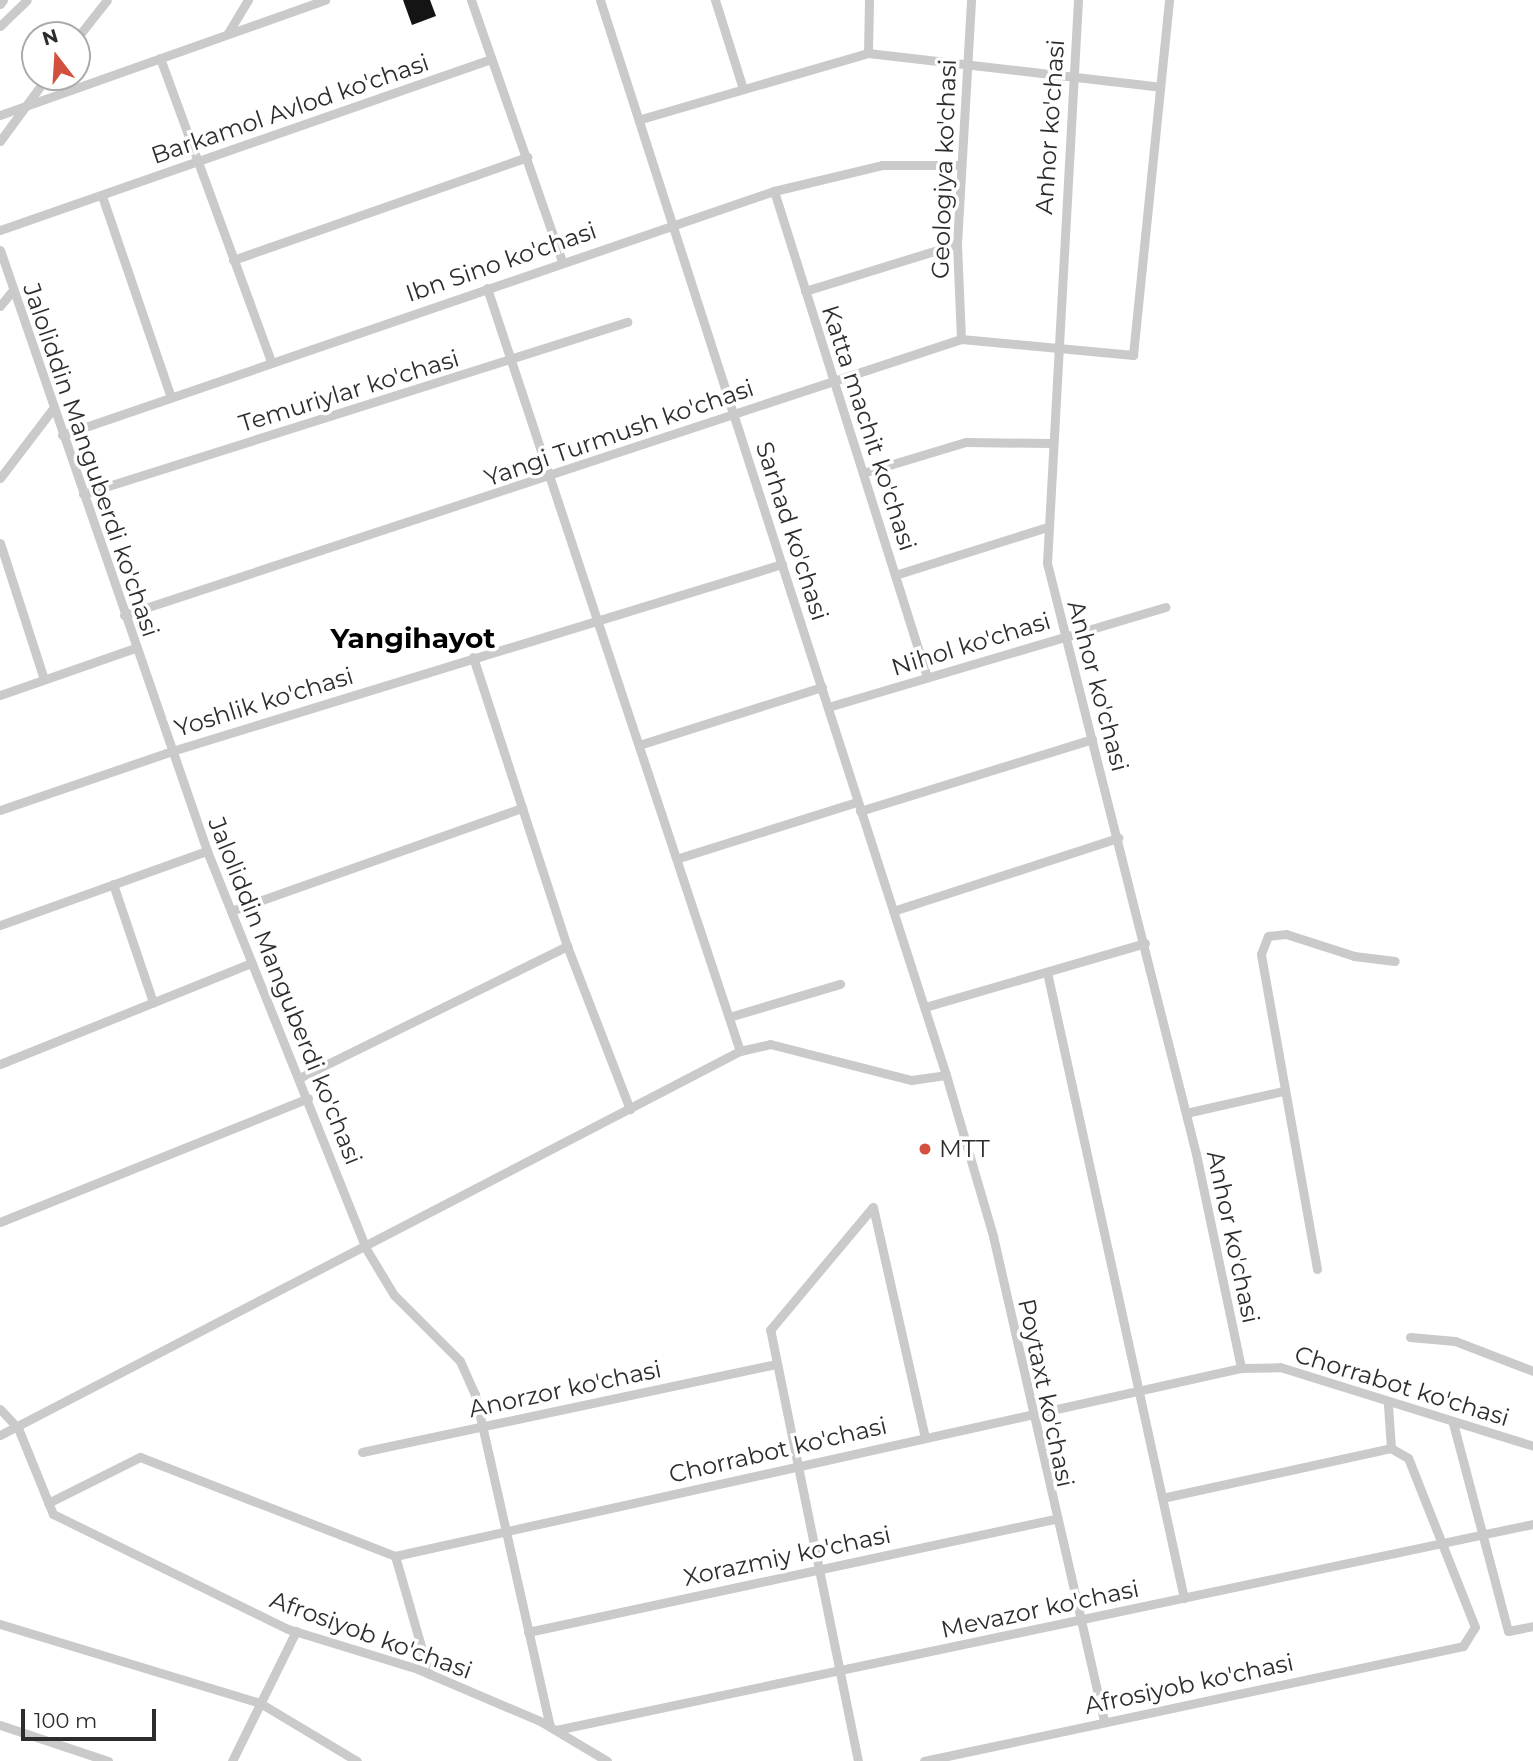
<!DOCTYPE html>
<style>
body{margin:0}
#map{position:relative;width:1533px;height:1761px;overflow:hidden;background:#fff;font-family:Montserrat,sans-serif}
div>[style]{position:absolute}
.building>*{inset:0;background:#141414}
.minor>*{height:9px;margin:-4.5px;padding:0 4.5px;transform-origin:4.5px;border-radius:4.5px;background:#cacaca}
.dots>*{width:19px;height:19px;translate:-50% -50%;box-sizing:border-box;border:4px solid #fff;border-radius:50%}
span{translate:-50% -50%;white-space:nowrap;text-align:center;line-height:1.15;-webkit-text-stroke:7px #fff;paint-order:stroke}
.street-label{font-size:24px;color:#2d2d2d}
.poi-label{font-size:24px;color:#2d2d2d}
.left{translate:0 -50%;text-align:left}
.quarter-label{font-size:28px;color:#000;font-weight:700}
.north{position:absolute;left:21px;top:21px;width:70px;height:70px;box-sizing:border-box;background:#fff;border:2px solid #ababab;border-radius:50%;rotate:343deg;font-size:19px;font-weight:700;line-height:28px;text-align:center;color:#2d2d2d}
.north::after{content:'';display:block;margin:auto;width:24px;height:32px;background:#d3503f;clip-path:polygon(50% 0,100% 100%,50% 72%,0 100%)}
.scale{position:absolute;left:21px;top:1709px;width:135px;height:32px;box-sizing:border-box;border:4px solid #2d2d2d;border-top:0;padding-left:9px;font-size:21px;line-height:24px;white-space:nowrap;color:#2d2d2d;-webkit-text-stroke:5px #fff;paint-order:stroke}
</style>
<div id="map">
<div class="building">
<i style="clip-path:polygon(403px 0,430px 0,436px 16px,412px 25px)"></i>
</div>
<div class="minor">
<i style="left:471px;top:0;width:276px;rotate:70.8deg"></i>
<i style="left:600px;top:0;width:1129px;rotate:72.16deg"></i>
<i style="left:946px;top:1075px;width:168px;rotate:73.7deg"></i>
<i style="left:993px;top:1236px;width:498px;rotate:77.1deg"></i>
<i style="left:715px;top:0;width:93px;rotate:72.5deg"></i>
<i style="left:1078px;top:0;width:564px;rotate:93.15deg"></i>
<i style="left:1047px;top:563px;width:609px;rotate:75.85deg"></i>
<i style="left:1196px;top:1154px;width:219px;rotate:78.1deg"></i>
<i style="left:0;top:4px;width:5px;rotate:-53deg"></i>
<i style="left:0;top:26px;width:37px;rotate:-44deg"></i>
<i style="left:228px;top:33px;width:39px;rotate:-59deg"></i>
<i style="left:77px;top:38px;width:48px;rotate:-51.7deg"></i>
<i style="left:868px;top:53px;width:53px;rotate:-88.9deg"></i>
<i style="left:160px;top:58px;width:324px;rotate:69.9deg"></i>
<i style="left:0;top:115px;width:345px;rotate:-19.5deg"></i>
<i style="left:641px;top:119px;width:236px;rotate:-16.2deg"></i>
<i style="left:868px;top:53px;width:294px;rotate:6.6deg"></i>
<i style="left:0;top:141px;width:79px;rotate:-53.7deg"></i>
<i style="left:774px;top:191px;width:510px;rotate:72.53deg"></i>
<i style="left:102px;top:196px;width:213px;rotate:71.1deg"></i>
<i style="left:0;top:230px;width:520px;rotate:-19.2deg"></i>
<i style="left:0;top:250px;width:636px;rotate:70.99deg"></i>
<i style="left:207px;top:851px;width:426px;rotate:68.2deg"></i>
<i style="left:365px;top:1247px;width:56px;rotate:58.9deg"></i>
<i style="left:394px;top:1295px;width:93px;rotate:45deg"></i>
<i style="left:460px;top:1361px;width:36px;rotate:66deg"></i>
<i style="left:475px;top:1394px;width:341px;rotate:77.3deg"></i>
<i style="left:233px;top:260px;width:312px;rotate:-19.3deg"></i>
<i style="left:487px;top:288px;width:804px;rotate:71.66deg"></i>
<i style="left:805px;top:291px;width:159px;rotate:-17.2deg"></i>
<i style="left:0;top:306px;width:21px;rotate:-51deg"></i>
<i style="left:961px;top:339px;width:95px;rotate:-92.4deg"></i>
<i style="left:957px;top:244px;width:244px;rotate:-86.7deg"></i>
<i style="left:62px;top:435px;width:753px;rotate:-18.92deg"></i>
<i style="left:774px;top:191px;width:111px;rotate:-13.5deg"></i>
<i style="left:882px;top:165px;width:79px"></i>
<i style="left:863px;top:473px;width:108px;rotate:-16.8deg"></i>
<i style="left:966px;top:442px;width:83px;rotate:0.7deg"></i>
<i style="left:0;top:478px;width:89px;rotate:-52.7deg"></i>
<i style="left:83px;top:494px;width:571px;rotate:-17.55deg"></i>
<i style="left:0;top:543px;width:143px;rotate:72.1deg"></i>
<i style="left:895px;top:575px;width:159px;rotate:-17.5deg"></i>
<i style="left:124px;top:615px;width:881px;rotate:-18.25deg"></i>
<i style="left:961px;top:339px;width:173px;rotate:5.3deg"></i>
<i style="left:1133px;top:355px;width:357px;rotate:-84.2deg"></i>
<i style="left:473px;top:657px;width:304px;rotate:72deg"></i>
<i style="left:567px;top:946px;width:175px;rotate:68.9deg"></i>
<i style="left:0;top:695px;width:143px;rotate:-19.2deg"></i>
<i style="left:828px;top:707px;width:352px;rotate:-16.5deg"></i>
<i style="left:639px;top:745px;width:192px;rotate:-17.6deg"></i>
<i style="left:0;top:810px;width:182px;rotate:-18.9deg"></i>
<i style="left:172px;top:751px;width:638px;rotate:-17.04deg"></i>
<i style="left:860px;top:811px;width:243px;rotate:-17.2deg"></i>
<i style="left:679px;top:858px;width:187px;rotate:-17.5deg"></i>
<i style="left:113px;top:884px;width:125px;rotate:71.3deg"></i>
<i style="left:231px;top:911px;width:309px;rotate:-19.5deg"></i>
<i style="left:893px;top:911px;width:237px;rotate:-18deg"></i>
<i style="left:0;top:925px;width:220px;rotate:-19.7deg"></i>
<i style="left:1047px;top:972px;width:641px;rotate:77.66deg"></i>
<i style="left:925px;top:1007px;width:229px;rotate:-16.2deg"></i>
<i style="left:729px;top:1017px;width:116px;rotate:-16.6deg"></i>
<i style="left:0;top:1064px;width:271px;rotate:-21.9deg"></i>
<i style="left:301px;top:1077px;width:297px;rotate:-26.2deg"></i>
<i style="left:1186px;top:1113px;width:99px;rotate:-12.8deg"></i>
<i style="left:873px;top:1207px;width:236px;rotate:77.3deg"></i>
<i style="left:0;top:1222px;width:332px;rotate:-21.9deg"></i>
<i style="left:1317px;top:1269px;width:320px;rotate:-100.1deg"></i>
<i style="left:1261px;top:954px;width:19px;rotate:-69deg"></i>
<i style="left:1268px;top:936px;width:18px;rotate:-6deg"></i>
<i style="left:1286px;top:934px;width:71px;rotate:17.9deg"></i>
<i style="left:1354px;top:956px;width:41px;rotate:7deg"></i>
<i style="left:1410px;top:1337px;width:45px;rotate:5.1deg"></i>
<i style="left:1455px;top:1341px;width:84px;rotate:21deg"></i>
<i style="left:0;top:1409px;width:26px;rotate:47deg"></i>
<i style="left:18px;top:1428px;width:93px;rotate:67.9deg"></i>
<i style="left:53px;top:1514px;width:262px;rotate:26.1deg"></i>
<i style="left:288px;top:1629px;width:136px;rotate:17.1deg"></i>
<i style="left:418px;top:1669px;width:133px;rotate:23.1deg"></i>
<i style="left:540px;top:1721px;width:78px;rotate:30.8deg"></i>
<i style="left:1453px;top:1423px;width:215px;rotate:75.2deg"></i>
<i style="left:1508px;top:1631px;width:25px;rotate:-11deg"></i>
<i style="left:0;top:1435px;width:834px;rotate:-27.43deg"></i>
<i style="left:740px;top:1051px;width:31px;rotate:-13deg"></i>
<i style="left:770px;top:1044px;width:146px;rotate:14.3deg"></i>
<i style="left:911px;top:1080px;width:35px;rotate:-8deg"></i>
<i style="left:362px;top:1452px;width:424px;rotate:-12deg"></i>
<i style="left:1162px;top:1498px;width:234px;rotate:-12.3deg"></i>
<i style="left:1391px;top:1448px;width:43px;rotate:-94deg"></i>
<i style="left:48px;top:1503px;width:103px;rotate:-26.6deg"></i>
<i style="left:140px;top:1457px;width:274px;rotate:21.2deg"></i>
<i style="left:395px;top:1556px;width:867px;rotate:-12.53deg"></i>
<i style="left:1241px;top:1368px;width:39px;rotate:-1deg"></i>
<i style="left:1280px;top:1367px;width:265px;rotate:17.3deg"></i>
<i style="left:395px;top:1556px;width:123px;rotate:73.9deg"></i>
<i style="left:0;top:1624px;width:272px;rotate:16.9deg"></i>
<i style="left:260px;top:1703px;width:113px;rotate:30.9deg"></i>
<i style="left:528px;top:1632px;width:538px;rotate:-12.12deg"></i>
<i style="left:0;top:1725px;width:114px;rotate:18.4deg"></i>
<i style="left:556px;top:1730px;width:998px;rotate:-11.91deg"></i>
<i style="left:232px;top:1761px;width:145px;rotate:-63.8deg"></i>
<i style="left:858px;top:1761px;width:440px;rotate:-101.5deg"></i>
<i style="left:770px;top:1330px;width:160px;rotate:-50.1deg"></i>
<i style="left:924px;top:1761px;width:551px;rotate:-12.04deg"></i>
<i style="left:1463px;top:1646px;width:22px;rotate:-58deg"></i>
<i style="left:1475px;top:1627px;width:182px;rotate:-111.6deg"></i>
<i style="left:1408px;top:1458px;width:20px;rotate:-150deg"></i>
</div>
<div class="dots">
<i style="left:925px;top:1149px;background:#d3503f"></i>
</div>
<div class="street-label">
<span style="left:290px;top:109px;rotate:-19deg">Barkamol Avlod ko'chasi</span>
<span style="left:1050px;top:127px;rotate:-86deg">Anhor ko'chasi</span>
<span style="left:944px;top:169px;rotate:-88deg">Geologiya ko'chasi</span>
<span style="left:501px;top:262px;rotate:-19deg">Ibn Sino ko'chasi</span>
<span style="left:349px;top:391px;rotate:-17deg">Temuriylar ko'chasi</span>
<span style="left:869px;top:428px;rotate:72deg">Katta machit ko'chasi</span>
<span style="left:619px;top:433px;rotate:-19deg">Yangi Turmush ko'chasi</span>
<span style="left:91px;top:460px;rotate:71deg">Jaloliddin Manguberdi ko'chasi</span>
<span style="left:792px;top:531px;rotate:72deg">Sarhad ko'chasi</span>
<span style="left:971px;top:644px;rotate:-17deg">Nihol ko'chasi</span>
<span style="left:1098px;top:686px;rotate:75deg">Anhor ko'chasi</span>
<span style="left:264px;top:702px;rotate:-17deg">Yoshlik ko'chasi</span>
<span style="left:285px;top:991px;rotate:68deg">Jaloliddin Manguberdi ko'chasi</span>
<span style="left:1233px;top:1237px;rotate:78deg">Anhor ko'chasi</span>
<span style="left:1402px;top:1386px;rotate:17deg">Chorrabot ko'chasi</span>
<span style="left:565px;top:1389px;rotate:-12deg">Anorzor ko'chasi</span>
<span style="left:1046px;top:1393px;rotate:78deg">Poytaxt ko'chasi</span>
<span style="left:778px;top:1450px;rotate:-13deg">Chorrabot ko'chasi</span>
<span style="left:787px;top:1556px;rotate:-12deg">Xorazmiy ko'chasi</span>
<span style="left:1040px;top:1609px;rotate:-12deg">Mevazor ko'chasi</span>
<span style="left:371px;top:1635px;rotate:20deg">Afrosiyob ko'chasi</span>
<span style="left:1189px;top:1684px;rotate:-12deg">Afrosiyob ko'chasi</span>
</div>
<div class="poi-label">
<span class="left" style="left:939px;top:1149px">MTT</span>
</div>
<div class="quarter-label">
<span style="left:413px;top:638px">Yangihayot</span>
</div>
<div class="north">N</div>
<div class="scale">100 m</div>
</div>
